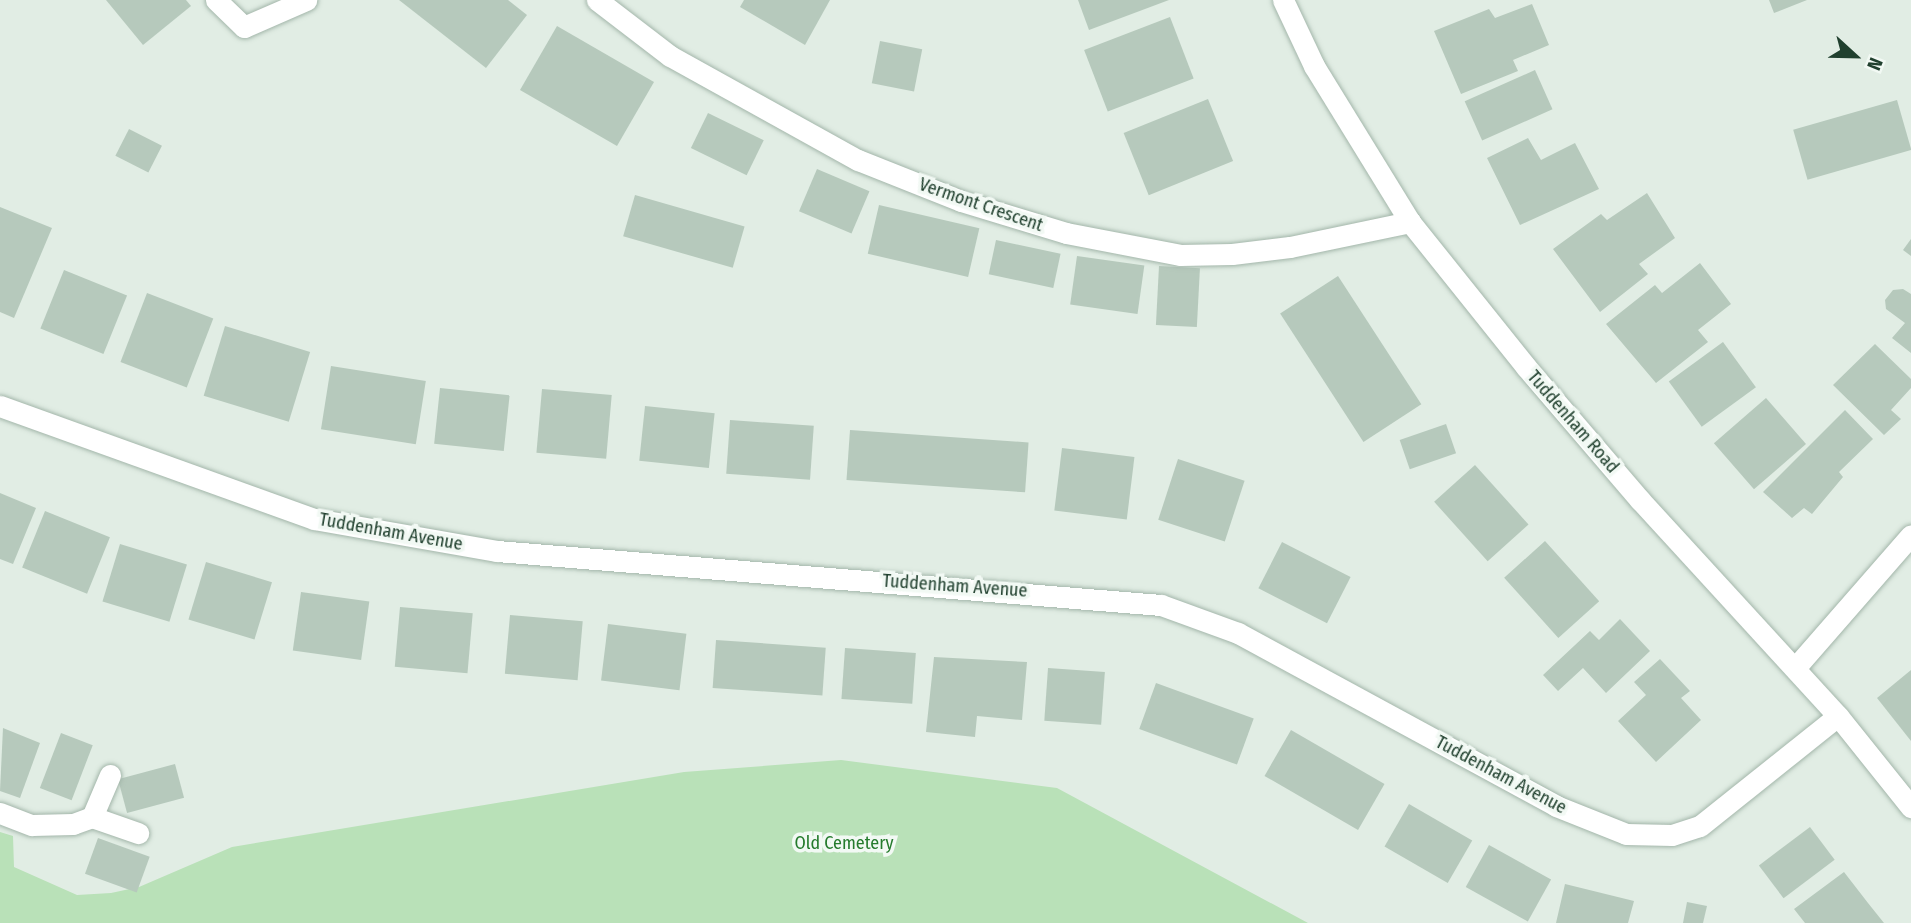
<!DOCTYPE html>
<style>
body{margin:0}
#map{position:relative;width:1911px;height:923px;overflow:hidden;background:#e1ede4;font-family:"Fira Sans Condensed",sans-serif}
div>[style]{position:absolute}
.green>*{inset:0;background:#b9e1b8}
.building>*{inset:0;background:#b6c9bc;transform-origin:0 0}
.roads{filter:drop-shadow(0 0 2px #a3b6aa) drop-shadow(0 0 2px #a3b6aa)}
.minor>*{height:21px;margin:-10.5px;padding:0 10.5px;transform-origin:10.5px;border-radius:10.5px;background:#fff}
span{translate:-50% -50%;white-space:nowrap;text-align:center;line-height:1.15;-webkit-text-stroke:7px #f2f9f4;paint-order:stroke}
.street-label{font-size:18px;color:#20402e}
.park-label{font-size:18px;color:#257b2d}
.north{position:absolute;left:1820px;top:21px;width:70px;height:70px;-webkit-text-stroke:5px #f2f9f4;paint-order:stroke;rotate:112deg;font-size:19px;font-weight:700;line-height:28px;text-align:center;color:#20402e}
.north::after{content:'';display:block;margin:auto;width:24px;height:32px;background:#20402e;clip-path:polygon(50% 0,100% 100%,50% 72%,0 100%)}
</style>
<div id="map">
<div class="green">
<i style="clip-path:polygon(841px 760px,1057px 788px,1308px 923px,0 923px,0 832px,13px 836px,14px 867px,77px 895px,111px 893px,139px 887px,232px 847px,684px 772px)"></i>
</div>
<div class="building">
<i style="clip-path:polygon(106px 0,186px 0,191px 6px,143px 45px)"></i>
<i style="clip-path:polygon(399px 0,508px 0,527px 15px,486px 68px)"></i>
<i style="clip-path:polygon(744px 0,830px 0,805px 45px,740px 7px)"></i>
<i style="clip-path:polygon(1078px 0,1169px 0,1089px 30px)"></i>
<i style="clip-path:polygon(1769px 0,1807px 0,1774px 13px)"></i>
<i style="clip-path:polygon(1532px 4px,1549px 45px,1513px 60px,1518px 71px,1461px 94px,1434px 31px,1489px 9px,1495px 18px)"></i>
<i style="left:1170px;top:17px;width:66px;height:92px;rotate:69deg"></i>
<i style="left:557px;top:26px;width:112px;height:74px;rotate:30deg"></i>
<i style="left:880px;top:41px;width:43px;height:43px;rotate:11deg"></i>
<i style="left:1535px;top:70px;width:43px;height:77px;rotate:66deg"></i>
<i style="left:1208px;top:99px;width:67px;height:91px;rotate:68deg"></i>
<i style="left:1897px;top:100px;width:52px;height:108px;rotate:74deg"></i>
<i style="left:708px;top:113px;width:62px;height:39px;rotate:26deg"></i>
<i style="left:129px;top:129px;width:37px;height:30px;rotate:27deg"></i>
<i style="clip-path:polygon(1528px 138px,1541px 160px,1575px 143px,1599px 189px,1520px 225px,1487px 158px)"></i>
<i style="left:817px;top:169px;width:57px;height:46px;rotate:23deg"></i>
<i style="clip-path:polygon(1647px 193px,1675px 238px,1639px 264px,1648px 274px,1600px 312px,1553px 249px,1601px 214px,1607px 220px)"></i>
<i style="left:635px;top:195px;width:114px;height:43px;rotate:16deg"></i>
<i style="left:879px;top:205px;width:103px;height:50px;rotate:13deg"></i>
<i style="clip-path:polygon(0 207px,52px 228px,14px 318px,0 312px)"></i>
<i style="clip-path:polygon(1911px 239px,1911px 256px,1903px 250px)"></i>
<i style="left:996px;top:240px;width:66px;height:35px;rotate:12deg"></i>
<i style="left:1077px;top:256px;width:68px;height:49px;rotate:8deg"></i>
<i style="clip-path:polygon(1700px 263px,1731px 304px,1698px 330px,1708px 342px,1656px 383px,1606px 324px,1655px 285px,1662px 293px)"></i>
<i style="left:1159px;top:266px;width:41px;height:59px;rotate:3deg"></i>
<i style="left:64px;top:270px;width:68px;height:63px;rotate:22deg"></i>
<i style="left:1338px;top:276px;width:153px;height:69px;rotate:57deg"></i>
<i style="clip-path:polygon(1903px 289px,1911px 294px,1911px 353px,1892px 338px,1905px 323px,1886px 309px,1885px 300px,1893px 290px)"></i>
<i style="left:147px;top:293px;width:71px;height:74px;rotate:21deg"></i>
<i style="left:225px;top:326px;width:89px;height:73px;rotate:17deg"></i>
<i style="left:1723px;top:342px;width:56px;height:67px;rotate:54deg"></i>
<i style="clip-path:polygon(1875px 344px,1911px 379px,1911px 388px,1891px 410px,1901px 419px,1884px 435px,1833px 385px)"></i>
<i style="left:331px;top:366px;width:96px;height:64px;rotate:9deg"></i>
<i style="left:440px;top:388px;width:70px;height:56px;rotate:6deg"></i>
<i style="left:542px;top:389px;width:70px;height:64px;rotate:5deg"></i>
<i style="left:1766px;top:398px;width:61px;height:69px;rotate:49deg"></i>
<i style="left:645px;top:406px;width:70px;height:55px;rotate:6deg"></i>
<i style="clip-path:polygon(1845px 410px,1873px 439px,1839px 472px,1843px 477px,1812px 514px,1804px 508px,1792px 518px,1763px 492px)"></i>
<i style="left:730px;top:420px;width:84px;height:54px;rotate:4deg"></i>
<i style="left:1446px;top:424px;width:31px;height:49px;rotate:71deg"></i>
<i style="left:850px;top:430px;width:179px;height:50px;rotate:4deg"></i>
<i style="left:1062px;top:448px;width:73px;height:63px;rotate:7deg"></i>
<i style="left:1178px;top:459px;width:70px;height:64px;rotate:18deg"></i>
<i style="left:1475px;top:465px;width:80px;height:55px;rotate:48deg"></i>
<i style="clip-path:polygon(0 493px,36px 508px,13px 564px,0 559px)"></i>
<i style="left:45px;top:511px;width:70px;height:61px;rotate:22deg"></i>
<i style="left:1545px;top:541px;width:81px;height:55px;rotate:48deg"></i>
<i style="left:1282px;top:542px;width:77px;height:52px;rotate:27deg"></i>
<i style="left:120px;top:544px;width:70px;height:60px;rotate:17deg"></i>
<i style="left:206px;top:562px;width:69px;height:60px;rotate:17deg"></i>
<i style="left:301px;top:592px;width:69px;height:59px;rotate:8deg"></i>
<i style="left:400px;top:607px;width:73px;height:60px;rotate:5deg"></i>
<i style="left:510px;top:615px;width:73px;height:59px;rotate:5deg"></i>
<i style="clip-path:polygon(1620px 619px,1650px 651px,1606px 693px,1583px 668px,1558px 691px,1543px 675px,1590px 631px,1599px 640px)"></i>
<i style="left:608px;top:624px;width:79px;height:57px;rotate:7deg"></i>
<i style="left:716px;top:640px;width:110px;height:48px;rotate:4deg"></i>
<i style="left:845px;top:648px;width:71px;height:51px;rotate:4deg"></i>
<i style="clip-path:polygon(934px 657px,1027px 662px,1022px 720px,977px 716px,975px 737px,926px 732px)"></i>
<i style="clip-path:polygon(1660px 659px,1690px 691px,1681px 698px,1701px 720px,1656px 762px,1618px 721px,1646px 695px,1634px 682px)"></i>
<i style="left:1048px;top:668px;width:57px;height:53px;rotate:4deg"></i>
<i style="clip-path:polygon(1911px 670px,1911px 741px,1877px 698px)"></i>
<i style="left:1156px;top:683px;width:104px;height:49px;rotate:20deg"></i>
<i style="clip-path:polygon(3px 728px,40px 743px,20px 798px,0 791px)"></i>
<i style="left:1291px;top:730px;width:108px;height:53px;rotate:30deg"></i>
<i style="left:61px;top:733px;width:34px;height:59px;rotate:21deg"></i>
<i style="left:175px;top:764px;width:35px;height:59px;rotate:75deg"></i>
<i style="left:1409px;top:804px;width:73px;height:49px;rotate:30deg"></i>
<i style="left:1810px;top:827px;width:41px;height:64px;rotate:53deg"></i>
<i style="left:98px;top:838px;width:55px;height:38px;rotate:20deg"></i>
<i style="left:1489px;top:845px;width:71px;height:48px;rotate:29deg"></i>
<i style="clip-path:polygon(1844px 872px,1868px 903px,1884px 923px,1805px 923px,1794px 909px)"></i>
<i style="clip-path:polygon(1565px 884px,1634px 901px,1628px 923px,1556px 923px)"></i>
<i style="clip-path:polygon(1687px 902px,1707px 906px,1703px 923px,1683px 923px)"></i>
</div>
<div class="roads">
<div class="minor">
<i style="left:216px;top:0;width:39px;rotate:44deg"></i>
<i style="left:244px;top:27px;width:68px;rotate:-23.5deg"></i>
<i style="left:597px;top:0;width:92px;rotate:37.5deg"></i>
<i style="left:670px;top:56px;width:215px;rotate:29deg"></i>
<i style="left:858px;top:160px;width:111px;rotate:21.7deg"></i>
<i style="left:961px;top:201px;width:110px;rotate:16.9deg"></i>
<i style="left:1066px;top:233px;width:116px;rotate:10.9deg"></i>
<i style="left:1180px;top:255px;width:52px;rotate:-1.1deg"></i>
<i style="left:1232px;top:254px;width:58px;rotate:-6.9deg"></i>
<i style="left:1290px;top:247px;width:123px;rotate:-11.8deg"></i>
<i style="left:1283px;top:0;width:73px;rotate:64.8deg"></i>
<i style="left:1314px;top:66px;width:183px;rotate:58.4deg"></i>
<i style="left:1410px;top:222px;width:186px;rotate:51.3deg"></i>
<i style="left:1526px;top:367px;width:175px;rotate:49.4deg"></i>
<i style="left:1640px;top:500px;width:293px;rotate:47.5deg"></i>
<i style="left:1838px;top:716px;width:117px;rotate:51.3deg"></i>
<i style="left:0;top:406px;width:334px;rotate:19.8deg"></i>
<i style="left:314px;top:519px;width:186px;rotate:9.9deg"></i>
<i style="left:497px;top:551px;width:666px;rotate:4.65deg"></i>
<i style="left:1161px;top:605px;width:82px;rotate:20deg"></i>
<i style="left:1238px;top:633px;width:362px;rotate:28.5deg"></i>
<i style="left:1556px;top:806px;width:75px;rotate:21.8deg"></i>
<i style="left:1626px;top:834px;width:46px;rotate:1.2deg"></i>
<i style="left:1672px;top:835px;width:29px;rotate:-18deg"></i>
<i style="left:1700px;top:826px;width:176px;rotate:-38.6deg"></i>
<i style="left:1795px;top:668px;width:176px;rotate:-48.9deg"></i>
<i style="left:110px;top:775px;width:46px;rotate:113.2deg"></i>
<i style="left:92px;top:817px;width:49px;rotate:19.2deg"></i>
<i style="left:0;top:813px;width:34px;rotate:21deg"></i>
<i style="left:32px;top:825px;width:41px;rotate:-1.4deg"></i>
<i style="left:73px;top:824px;width:20px;rotate:-20deg"></i>
</div>
</div>
<div class="street-label">
<span style="left:981px;top:205px;rotate:19deg">Vermont Crescent</span>
<span style="left:1573px;top:422px;rotate:49deg">Tuddenham Road</span>
<span style="left:391px;top:532px;rotate:10deg">Tuddenham Avenue</span>
<span style="left:955px;top:586px;rotate:4deg">Tuddenham Avenue</span>
<span style="left:1501px;top:775px;rotate:28deg">Tuddenham Avenue</span>
</div>
<div class="park-label">
<span style="left:844px;top:843px">Old Cemetery</span>
</div>
<div class="north">N</div>
</div>
